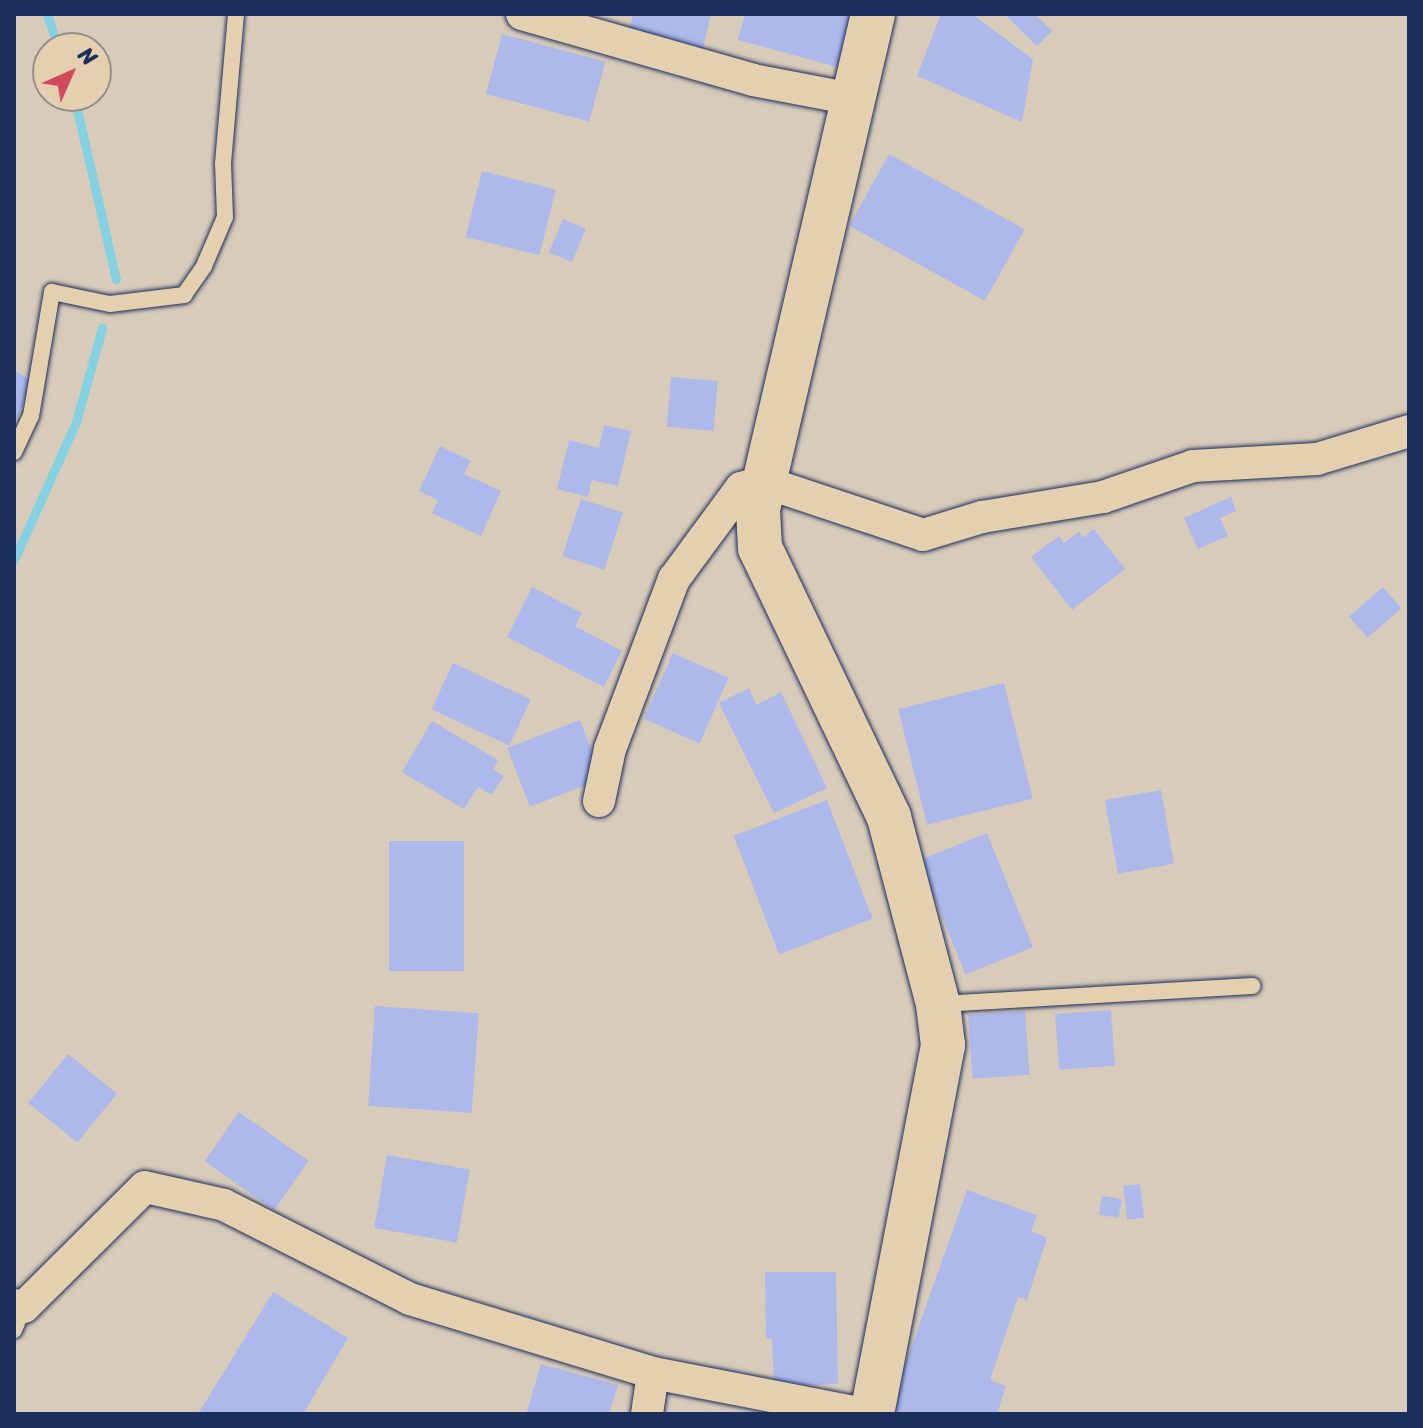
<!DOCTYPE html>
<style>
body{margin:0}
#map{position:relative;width:1423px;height:1428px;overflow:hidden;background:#d9cbba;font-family:Sriracha,sans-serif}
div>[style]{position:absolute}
.stream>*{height:9px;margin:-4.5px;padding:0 4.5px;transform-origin:4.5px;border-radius:4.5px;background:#84d1e2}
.building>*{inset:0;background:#adb9ea;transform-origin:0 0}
.roads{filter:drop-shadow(0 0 2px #1b2f5e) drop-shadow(0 0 2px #1b2f5e)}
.lane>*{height:16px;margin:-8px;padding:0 8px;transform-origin:8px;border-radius:8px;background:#e4cfae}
.street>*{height:32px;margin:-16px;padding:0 16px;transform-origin:16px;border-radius:16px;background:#e4cfae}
.secondary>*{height:44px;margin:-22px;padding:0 22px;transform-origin:22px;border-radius:22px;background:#e4cfae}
span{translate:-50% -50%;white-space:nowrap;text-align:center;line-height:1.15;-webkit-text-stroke:6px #e4cfae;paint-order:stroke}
.frame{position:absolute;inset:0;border:16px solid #1b2f5e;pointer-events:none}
.north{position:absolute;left:32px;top:32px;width:80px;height:80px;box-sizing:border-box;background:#e4cfae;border:2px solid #948f8e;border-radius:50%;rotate:45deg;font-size:22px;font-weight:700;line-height:32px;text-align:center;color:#1b2f5e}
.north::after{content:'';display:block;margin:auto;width:28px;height:36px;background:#d1495b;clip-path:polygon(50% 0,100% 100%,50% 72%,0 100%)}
</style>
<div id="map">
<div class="stream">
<i style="left:47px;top:14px;width:36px;rotate:72deg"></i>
<i style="left:74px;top:96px;width:188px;rotate:77.1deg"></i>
<i style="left:14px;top:560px;width:151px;rotate:-65.8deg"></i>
<i style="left:76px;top:422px;width:98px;rotate:-74.5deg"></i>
</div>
<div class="building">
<i style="clip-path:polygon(633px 14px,711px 14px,702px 53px,628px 36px)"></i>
<i style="clip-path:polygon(745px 14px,851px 14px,837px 67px,738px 40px)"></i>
<i style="clip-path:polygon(941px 14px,972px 14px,1033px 59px,1022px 122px,917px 76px)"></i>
<i style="clip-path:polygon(1004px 14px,1035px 14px,1052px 31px,1037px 46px)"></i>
<i style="left:502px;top:34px;width:107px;height:62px;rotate:15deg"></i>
<i style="left:889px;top:154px;width:155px;height:82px;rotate:29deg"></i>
<i style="left:482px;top:171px;width:76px;height:68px;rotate:14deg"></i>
<i style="left:563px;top:219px;width:25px;height:36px;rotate:23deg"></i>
<i style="clip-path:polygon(14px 371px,34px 381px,14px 425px)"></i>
<i style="left:671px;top:377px;width:47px;height:50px;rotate:5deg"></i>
<i style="clip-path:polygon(604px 425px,631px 431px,618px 486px,592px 480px,588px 497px,557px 489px,569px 440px,599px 448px)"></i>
<i style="clip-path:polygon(440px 446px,471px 461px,464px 474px,501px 491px,481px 536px,432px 513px,438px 500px,419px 491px)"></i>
<i style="clip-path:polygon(1231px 497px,1236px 511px,1220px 518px,1228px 536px,1198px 549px,1184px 518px)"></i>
<i style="left:581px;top:499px;width:44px;height:60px;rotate:18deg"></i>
<i style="clip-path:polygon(1094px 529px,1125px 569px,1072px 610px,1031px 557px,1059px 536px,1064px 543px,1080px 531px,1082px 538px)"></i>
<i style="clip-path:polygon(532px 587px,582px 613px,575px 626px,622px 651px,604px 687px,507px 637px)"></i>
<i style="left:1383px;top:587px;width:28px;height:45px;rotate:49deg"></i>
<i style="left:673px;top:653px;width:61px;height:72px;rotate:24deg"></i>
<i style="left:453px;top:663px;width:86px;height:51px;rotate:25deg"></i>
<i style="left:1004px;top:683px;width:119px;height:109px;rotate:76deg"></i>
<i style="clip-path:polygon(749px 688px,756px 705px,781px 692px,827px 788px,774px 813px,719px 703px)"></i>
<i style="left:580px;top:720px;width:63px;height:78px;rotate:69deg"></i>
<i style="clip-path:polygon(432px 721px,498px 760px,493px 770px,504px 776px,492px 795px,478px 787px,464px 809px,402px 772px)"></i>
<i style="left:1161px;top:790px;width:75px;height:57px;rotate:80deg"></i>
<i style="left:827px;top:800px;width:127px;height:100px;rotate:69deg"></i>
<i style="left:987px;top:833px;width:123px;height:73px;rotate:68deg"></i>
<i style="left:389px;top:841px;width:75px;height:130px"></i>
<i style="left:375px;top:1006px;width:104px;height:100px;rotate:4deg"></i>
<i style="left:1111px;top:1010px;width:56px;height:56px;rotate:86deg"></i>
<i style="left:1025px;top:1011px;width:64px;height:57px;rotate:86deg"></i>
<i style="left:68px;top:1054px;width:63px;height:63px;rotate:39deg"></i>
<i style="left:239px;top:1112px;width:85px;height:60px;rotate:35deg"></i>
<i style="left:387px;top:1155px;width:84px;height:74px;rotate:10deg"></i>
<i style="left:1140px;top:1184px;width:34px;height:17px;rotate:83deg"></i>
<i style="clip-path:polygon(967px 1190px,1037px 1215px,1031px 1231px,1047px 1238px,1027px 1300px,1018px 1297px,990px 1380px,1006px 1386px,997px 1414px,908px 1414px,890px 1408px)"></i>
<i style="left:1102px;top:1196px;width:20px;height:19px;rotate:9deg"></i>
<i style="clip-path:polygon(765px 1272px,836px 1272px,838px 1384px,774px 1386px,772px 1339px,766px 1339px)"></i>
<i style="clip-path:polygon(273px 1292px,348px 1338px,303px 1414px,198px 1414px)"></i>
<i style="clip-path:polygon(541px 1364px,618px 1385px,609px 1414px,526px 1414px)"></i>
</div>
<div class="roads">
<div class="lane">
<i style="left:14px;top:452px;width:40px;rotate:-65deg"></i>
<i style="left:31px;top:416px;width:126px;rotate:-80.4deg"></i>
<i style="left:52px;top:292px;width:59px;rotate:11.7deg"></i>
<i style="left:110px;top:304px;width:75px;rotate:-6.9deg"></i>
<i style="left:184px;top:295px;width:35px;rotate:-55deg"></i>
<i style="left:204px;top:266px;width:53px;rotate:-66.8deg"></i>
<i style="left:225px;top:217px;width:54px;rotate:-92.1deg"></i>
<i style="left:223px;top:163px;width:150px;rotate:-85deg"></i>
<i style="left:940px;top:1004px;width:313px;rotate:-3.3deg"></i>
<i style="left:14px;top:1330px;width:25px;rotate:-67deg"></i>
</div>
<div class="street">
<i style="left:522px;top:14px;width:240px;rotate:15.9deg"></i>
<i style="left:753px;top:80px;width:102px;rotate:10.8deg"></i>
<i style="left:599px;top:801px;width:53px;rotate:-78.1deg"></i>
<i style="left:610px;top:749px;width:182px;rotate:-69.4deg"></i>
<i style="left:674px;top:579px;width:113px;rotate:-53.6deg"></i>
<i style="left:741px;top:488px;width:24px;rotate:-15deg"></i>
<i style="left:764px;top:482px;width:168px;rotate:18.4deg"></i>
<i style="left:923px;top:535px;width:62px;rotate:-17deg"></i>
<i style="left:982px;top:517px;width:123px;rotate:-9.4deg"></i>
<i style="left:1103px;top:497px;width:95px;rotate:-19deg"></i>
<i style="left:1193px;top:466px;width:124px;rotate:-3.2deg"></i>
<i style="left:1317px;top:459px;width:96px;rotate:-16.9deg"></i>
<i style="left:14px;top:1305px;width:10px;rotate:11deg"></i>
<i style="left:24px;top:1307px;width:170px;rotate:-44.8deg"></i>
<i style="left:145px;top:1187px;width:81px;rotate:12.8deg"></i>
<i style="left:224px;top:1205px;width:208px;rotate:26.8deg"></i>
<i style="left:410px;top:1299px;width:254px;rotate:16.9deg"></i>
<i style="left:653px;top:1373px;width:215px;rotate:11deg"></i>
<i style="left:647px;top:1414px;width:41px;rotate:-81.7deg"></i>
</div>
<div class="secondary">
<i style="left:872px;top:1414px;width:376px;rotate:-79.1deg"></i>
<i style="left:943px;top:1045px;width:41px;rotate:-97deg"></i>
<i style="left:938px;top:1004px;width:193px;rotate:-104.7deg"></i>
<i style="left:889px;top:817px;width:298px;rotate:-115.6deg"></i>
<i style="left:760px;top:548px;width:39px;rotate:-93deg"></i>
<i style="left:758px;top:509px;width:508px;rotate:-76.92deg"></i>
</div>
</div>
<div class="frame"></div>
<div class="north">N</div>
</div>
